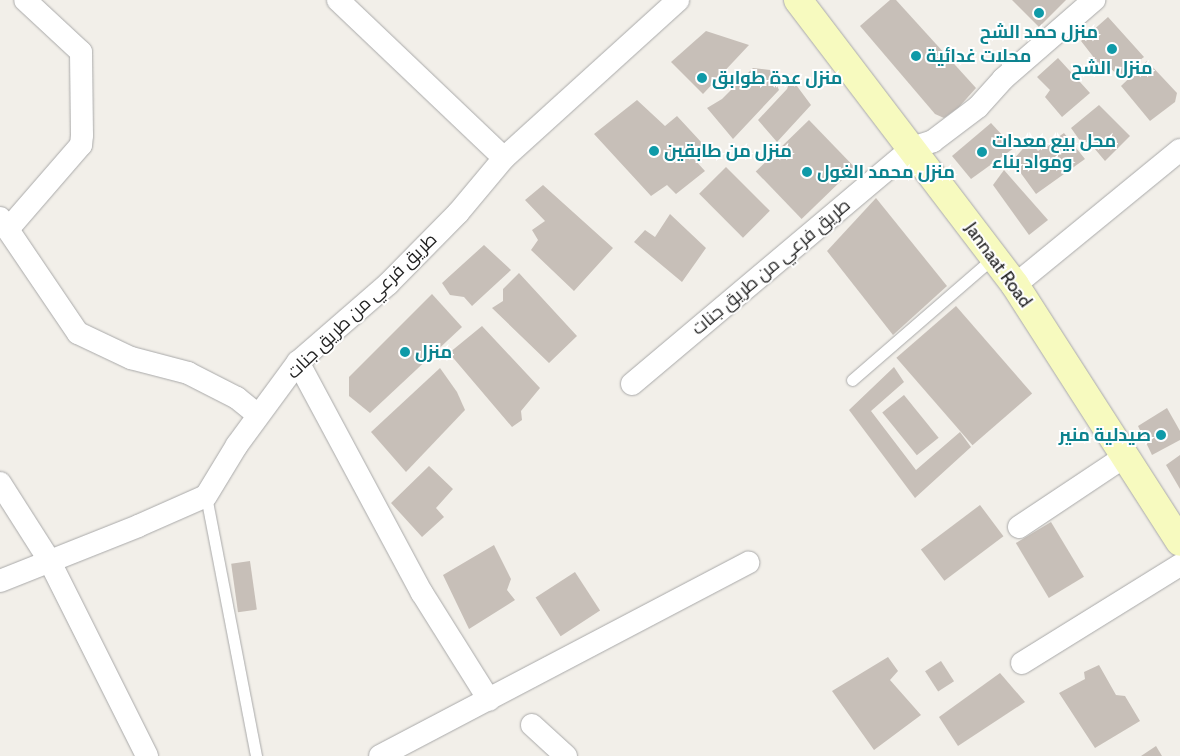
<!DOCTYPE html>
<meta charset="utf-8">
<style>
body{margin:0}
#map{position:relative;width:1180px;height:756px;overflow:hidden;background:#f2efe9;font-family:Cabin,Cairo,sans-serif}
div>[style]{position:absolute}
.building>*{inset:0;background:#c7bfb8;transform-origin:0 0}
.roads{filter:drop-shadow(0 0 1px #a9a9a9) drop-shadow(0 0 1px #a9a9a9)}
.lane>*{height:11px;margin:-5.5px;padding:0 5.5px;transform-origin:5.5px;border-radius:5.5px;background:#fff}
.street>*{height:22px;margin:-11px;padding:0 11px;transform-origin:11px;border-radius:11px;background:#fff}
.secondary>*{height:28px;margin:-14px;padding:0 14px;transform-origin:14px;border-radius:14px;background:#f7fabf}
.dots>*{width:14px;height:14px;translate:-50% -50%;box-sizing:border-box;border:2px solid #fff;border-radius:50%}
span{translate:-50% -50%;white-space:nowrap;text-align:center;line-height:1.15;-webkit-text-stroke:4px #fff;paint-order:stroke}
.culture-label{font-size:18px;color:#0d838f;font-weight:700}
.left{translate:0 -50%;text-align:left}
.right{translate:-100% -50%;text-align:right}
.street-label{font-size:18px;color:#222}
</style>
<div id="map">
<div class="building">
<i style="clip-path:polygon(890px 0,896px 0,976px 88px,959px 107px,944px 118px,935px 114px,860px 26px)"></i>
<i style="clip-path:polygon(1012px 0,1066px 0,1039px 27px)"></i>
<i style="clip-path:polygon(1108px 17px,1144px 57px,1119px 76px,1110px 68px,1102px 68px,1081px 41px)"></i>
<i style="clip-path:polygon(706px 31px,749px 45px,703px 94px,671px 62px)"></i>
<i style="clip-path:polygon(1058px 58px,1090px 93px,1062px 117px,1045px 97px,1050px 90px,1037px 77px)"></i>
<i style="clip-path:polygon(1147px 61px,1177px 93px,1175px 102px,1150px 121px,1121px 86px)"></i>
<i style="clip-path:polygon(753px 68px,770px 70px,779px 90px,733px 139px,707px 108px,722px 99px)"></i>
<i style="clip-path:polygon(791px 78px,811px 105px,777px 142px,758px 120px,787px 89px)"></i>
<i style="clip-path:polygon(637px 100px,665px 126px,677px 116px,702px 143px,694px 159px,705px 171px,676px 194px,667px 185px,651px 196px,594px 134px)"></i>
<i style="clip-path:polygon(1099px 105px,1130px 136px,1105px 161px,1089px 142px,1081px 142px,1071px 128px)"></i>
<i style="left:809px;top:120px;width:66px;height:74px;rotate:46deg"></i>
<i style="clip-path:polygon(991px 123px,1014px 148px,971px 179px,952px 156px)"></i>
<i style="clip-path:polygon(1064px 133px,1085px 159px,1036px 194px,1012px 161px,1030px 141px,1038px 151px)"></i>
<i style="left:726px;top:167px;width:62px;height:38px;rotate:45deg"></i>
<i style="clip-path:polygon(1004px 170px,1048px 220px,1029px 235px,993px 185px)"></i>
<i style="clip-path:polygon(543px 185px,613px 248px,574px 291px,531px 250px,538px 240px,532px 230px,545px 221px,525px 200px)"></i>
<i style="clip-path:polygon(876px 198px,947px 286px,893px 335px,827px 251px)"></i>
<i style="clip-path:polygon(670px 214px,706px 248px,682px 282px,634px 242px,645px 230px,655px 237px)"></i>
<i style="clip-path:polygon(484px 245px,511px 270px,472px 306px,464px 297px,450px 295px,442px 283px)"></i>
<i style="clip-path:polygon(519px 273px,577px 336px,549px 363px,492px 308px,503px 301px,503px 289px)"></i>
<i style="clip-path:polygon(432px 294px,462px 327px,370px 413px,349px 396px,349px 377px)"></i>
<i style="left:956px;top:306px;width:116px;height:79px;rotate:49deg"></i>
<i style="clip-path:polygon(482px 326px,540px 388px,521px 411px,522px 420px,512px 427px,449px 353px)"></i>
<i style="clip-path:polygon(894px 367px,904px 382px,871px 411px,916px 470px,960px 432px,971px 447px,915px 498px,849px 410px)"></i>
<i style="clip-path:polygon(440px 368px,457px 392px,465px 410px,406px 472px,371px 432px)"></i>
<i style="left:904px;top:395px;width:55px;height:28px;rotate:51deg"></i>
<i style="clip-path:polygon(1167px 408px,1180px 431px,1180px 440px,1152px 455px,1138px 426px)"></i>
<i style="clip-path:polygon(1180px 455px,1180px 489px,1166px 465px)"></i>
<i style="clip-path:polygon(429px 466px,453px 489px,436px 508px,444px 517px,422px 537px,391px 503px)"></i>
<i style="left:980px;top:505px;width:39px;height:74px;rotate:53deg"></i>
<i style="left:1051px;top:522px;width:64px;height:41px;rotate:59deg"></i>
<i style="clip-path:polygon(494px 545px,511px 579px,507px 590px,515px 600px,469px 629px,443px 575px)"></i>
<i style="left:250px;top:561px;width:49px;height:19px;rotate:82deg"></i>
<i style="left:575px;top:572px;width:46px;height:47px;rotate:57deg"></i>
<i style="clip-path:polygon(888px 657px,898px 671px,890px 680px,921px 715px,874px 750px,832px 691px)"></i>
<i style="left:941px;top:661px;width:24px;height:19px;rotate:57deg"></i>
<i style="clip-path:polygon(1099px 665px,1116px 695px,1125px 696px,1140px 721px,1095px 748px,1059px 693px,1085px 679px,1084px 672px)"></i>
<i style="clip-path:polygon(1000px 673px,1025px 702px,958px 746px,939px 717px)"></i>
<i style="clip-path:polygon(1156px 746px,1162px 756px,1141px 756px)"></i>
</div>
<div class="roads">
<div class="lane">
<i style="left:852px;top:380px;width:186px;rotate:-40.9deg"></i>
<i style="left:206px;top:496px;width:265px;rotate:79.1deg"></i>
</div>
<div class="street">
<i style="left:338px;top:0;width:229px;rotate:43.6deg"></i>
<i style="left:0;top:218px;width:139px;rotate:55.9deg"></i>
<i style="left:78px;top:333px;width:59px;rotate:25.3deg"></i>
<i style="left:131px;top:358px;width:59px;rotate:14.7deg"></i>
<i style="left:188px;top:373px;width:55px;rotate:27deg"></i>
<i style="left:237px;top:398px;width:27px;rotate:39deg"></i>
<i style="left:9px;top:228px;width:110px;rotate:-49.1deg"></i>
<i style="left:81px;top:145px;width:10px;rotate:-84deg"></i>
<i style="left:82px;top:135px;width:83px;rotate:-90.7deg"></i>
<i style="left:81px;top:52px;width:76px;rotate:-137.1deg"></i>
<i style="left:1015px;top:285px;width:213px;rotate:-39.3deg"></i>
<i style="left:298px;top:362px;width:262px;rotate:61.8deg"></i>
<i style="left:422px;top:593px;width:126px;rotate:57.9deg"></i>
<i style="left:632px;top:384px;width:366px;rotate:-40.1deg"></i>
<i style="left:912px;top:148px;width:22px;rotate:-18deg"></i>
<i style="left:933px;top:141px;width:56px;rotate:-37.1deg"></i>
<i style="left:978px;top:107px;width:38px;rotate:-48deg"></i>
<i style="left:1003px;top:79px;width:121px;rotate:-41deg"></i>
<i style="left:0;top:483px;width:91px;rotate:57.5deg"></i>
<i style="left:49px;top:560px;width:219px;rotate:63.4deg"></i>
<i style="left:1019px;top:527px;width:126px;rotate:-33.7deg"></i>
<i style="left:0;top:581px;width:149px;rotate:-21.7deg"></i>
<i style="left:138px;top:526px;width:74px;rotate:-23.8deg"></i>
<i style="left:206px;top:496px;width:60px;rotate:-58.7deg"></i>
<i style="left:237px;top:445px;width:103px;rotate:-53.7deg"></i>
<i style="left:298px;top:362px;width:119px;rotate:-40.9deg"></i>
<i style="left:388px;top:284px;width:100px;rotate:-45.4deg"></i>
<i style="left:458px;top:213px;width:72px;rotate:-50.1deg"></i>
<i style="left:504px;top:158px;width:235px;rotate:-42.2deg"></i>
<i style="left:1022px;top:663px;width:186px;rotate:-31.8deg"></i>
<i style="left:532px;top:725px;width:46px;rotate:42.4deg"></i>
<i style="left:380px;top:756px;width:416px;rotate:-27.7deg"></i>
</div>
<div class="secondary">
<i style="left:798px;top:0;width:358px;rotate:52.7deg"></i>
<i style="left:1015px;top:285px;width:305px;rotate:57.3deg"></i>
</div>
</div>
<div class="dots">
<i style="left:1039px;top:13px;background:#0f9aa8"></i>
<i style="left:1112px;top:49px;background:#0f9aa8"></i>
<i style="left:916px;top:56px;background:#0f9aa8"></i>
<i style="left:702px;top:78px;background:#0f9aa8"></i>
<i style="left:654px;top:151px;background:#0f9aa8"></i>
<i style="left:982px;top:152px;background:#0f9aa8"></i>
<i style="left:807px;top:172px;background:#0f9aa8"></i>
<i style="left:405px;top:352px;background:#0f9aa8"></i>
<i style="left:1161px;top:435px;background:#0f9aa8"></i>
</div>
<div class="culture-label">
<span style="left:1039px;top:32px">منزل حمد الشح</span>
<span class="left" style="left:926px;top:56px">محلات غدائية</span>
<span style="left:1112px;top:68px">منزل الشح</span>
<span class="left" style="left:712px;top:78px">منزل عدة طوابق</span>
<span class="left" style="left:992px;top:152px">محل بيع معدات<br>ومواد بناء</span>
<span class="left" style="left:664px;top:151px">منزل من طابقين</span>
<span class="left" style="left:817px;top:172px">منزل محمد الغول</span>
<span class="left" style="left:415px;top:352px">منزل</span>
<span class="right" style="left:1151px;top:435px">صيدلية منير</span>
</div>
<div class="street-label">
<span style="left:998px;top:265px;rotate:54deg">Jannaat Road</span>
<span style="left:771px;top:267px;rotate:-40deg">طريق فرعي من طريق جنات</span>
<span style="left:362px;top:306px;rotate:-44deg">طريق فرعي من طريق جنات</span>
</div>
</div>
